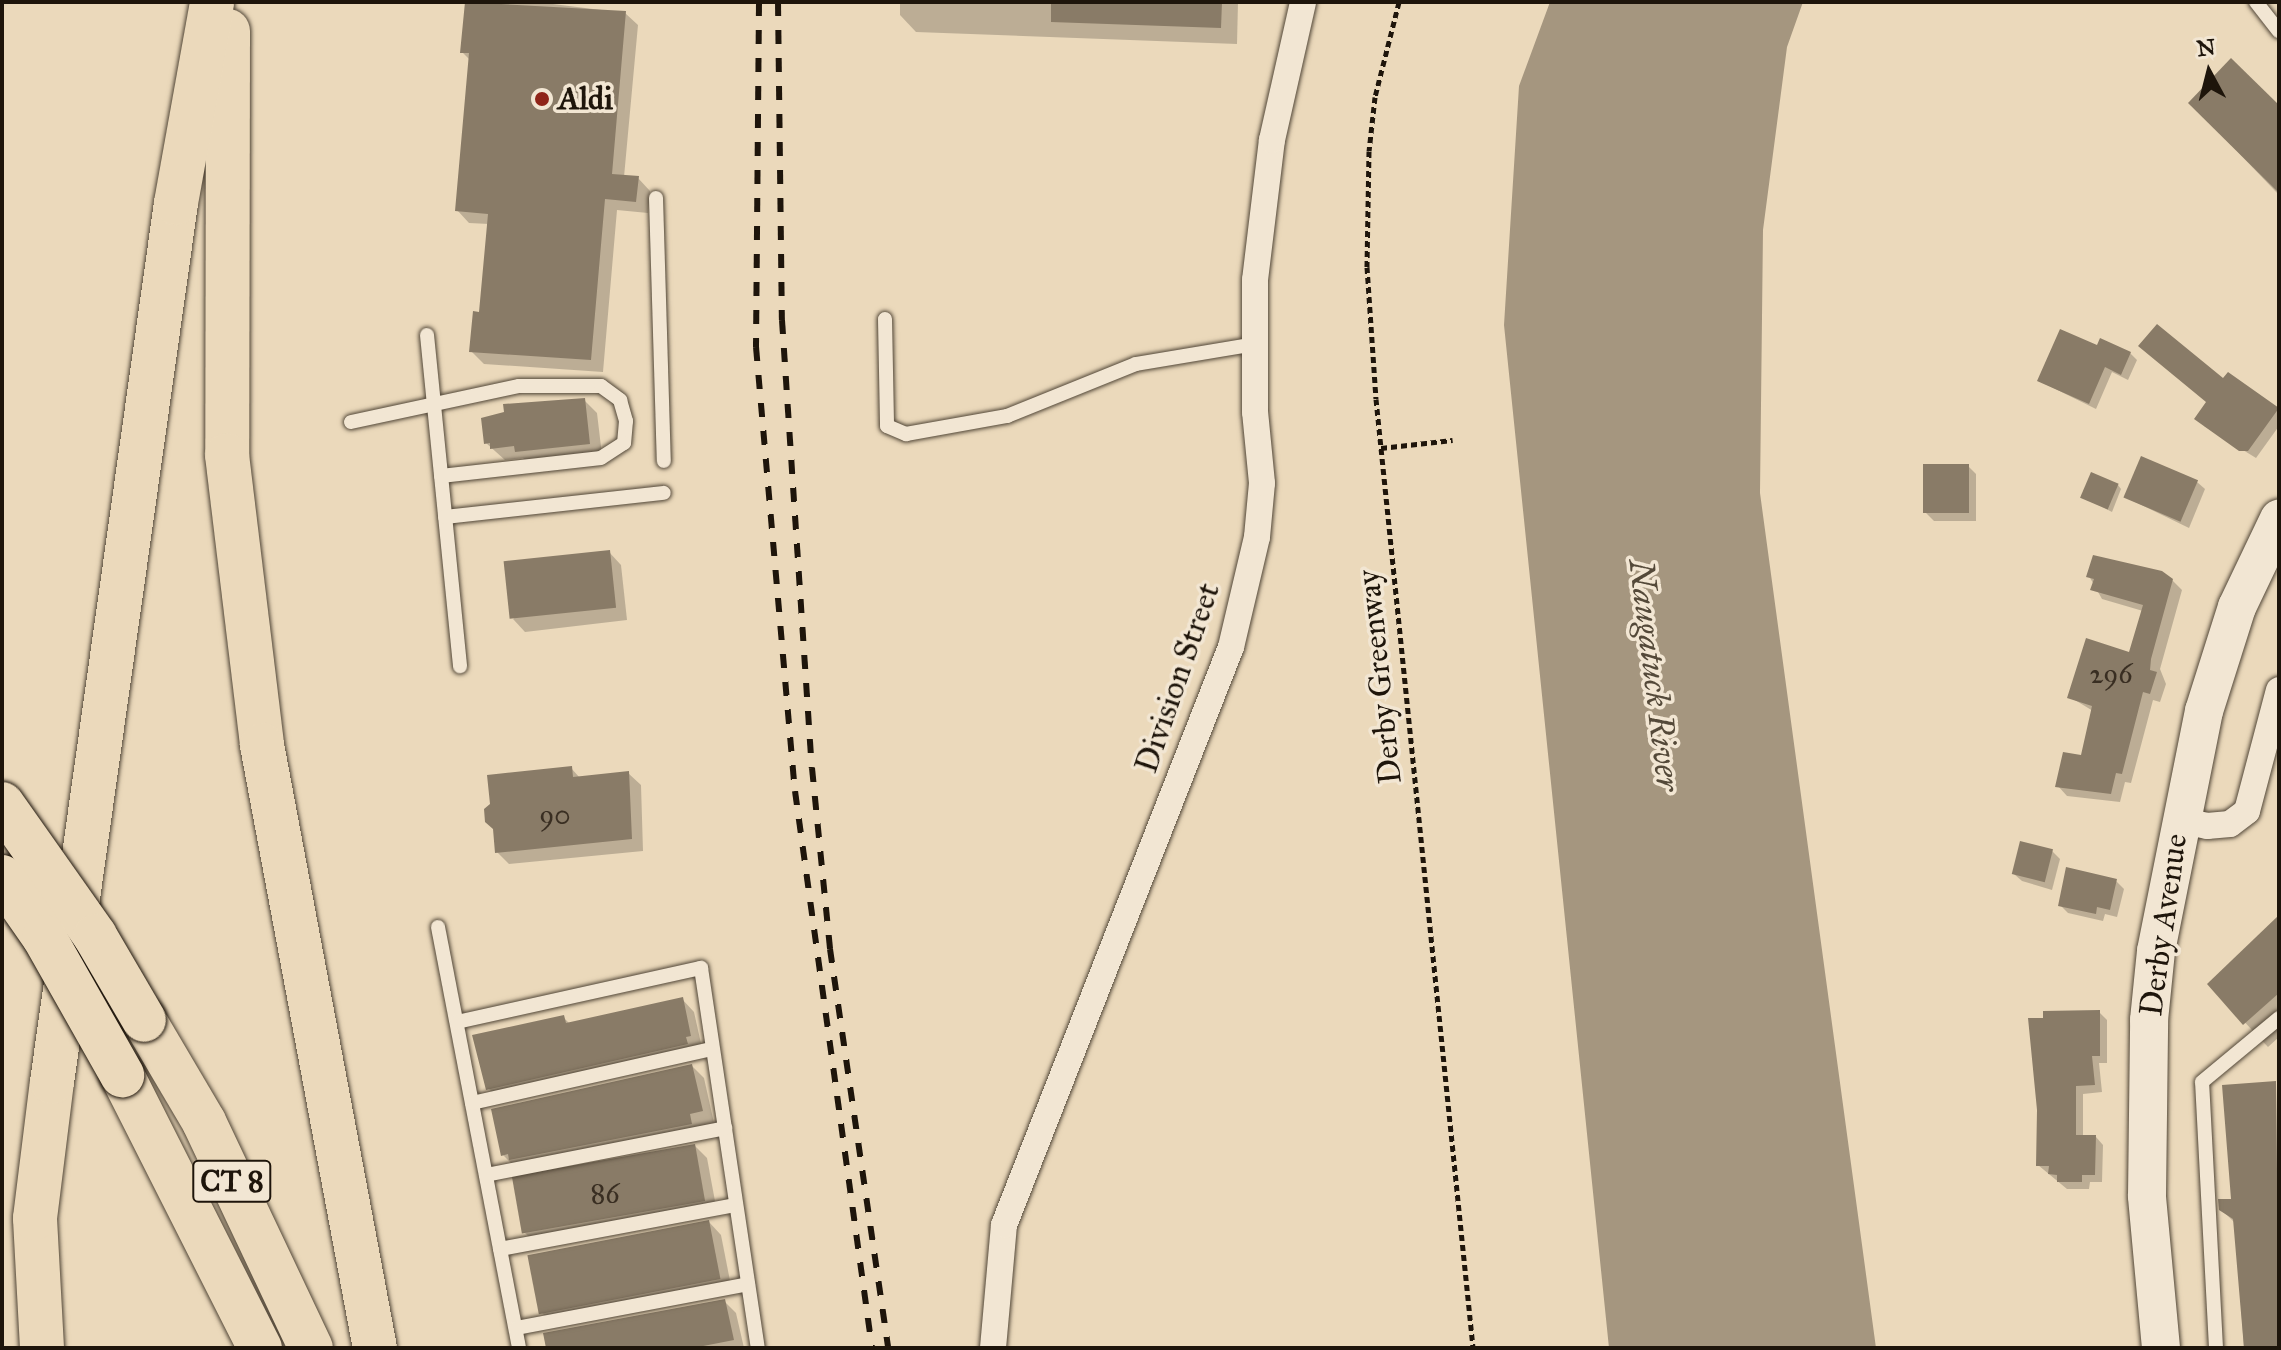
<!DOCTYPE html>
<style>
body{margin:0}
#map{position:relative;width:2281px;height:1350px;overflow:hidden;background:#ebd9bb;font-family:"IM FELL Great Primer",serif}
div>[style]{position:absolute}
.water>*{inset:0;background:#a5967f}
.shadow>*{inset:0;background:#0003}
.building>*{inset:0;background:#897b67;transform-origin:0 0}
.path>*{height:5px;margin-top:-2.5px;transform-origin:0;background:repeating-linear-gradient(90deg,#1e150b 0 6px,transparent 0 10px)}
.roads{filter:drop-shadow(0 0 2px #514637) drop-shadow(0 0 2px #514637)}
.lane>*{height:14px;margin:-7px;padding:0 7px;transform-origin:7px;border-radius:7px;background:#f2e6d3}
.street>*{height:26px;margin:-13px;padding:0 13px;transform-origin:13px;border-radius:13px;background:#f2e6d3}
.secondary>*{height:38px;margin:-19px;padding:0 19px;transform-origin:19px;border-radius:19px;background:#f2e6d3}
.highway>*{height:44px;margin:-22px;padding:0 22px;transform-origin:22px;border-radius:22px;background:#ebd9bb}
.rail>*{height:6px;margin-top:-3px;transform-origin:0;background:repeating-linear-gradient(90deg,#1e150b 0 14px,transparent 0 28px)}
.bridges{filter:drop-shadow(0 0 2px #1e150b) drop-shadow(0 0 2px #1e150b)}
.highway-bridge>*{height:44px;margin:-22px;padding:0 22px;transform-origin:22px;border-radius:22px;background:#ebd9bb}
.dots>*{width:22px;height:22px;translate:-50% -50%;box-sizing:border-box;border:4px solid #f2e6d3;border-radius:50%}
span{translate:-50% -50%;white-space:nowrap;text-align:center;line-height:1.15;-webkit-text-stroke:7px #f2e6d3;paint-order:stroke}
.number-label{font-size:28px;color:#392e22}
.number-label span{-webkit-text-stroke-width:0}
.shield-label span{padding:2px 6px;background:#f2e6d3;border:2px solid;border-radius:6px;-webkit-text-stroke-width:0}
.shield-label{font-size:30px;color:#1e150b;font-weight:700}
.poi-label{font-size:32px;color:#1e150b;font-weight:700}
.left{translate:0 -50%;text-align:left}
.street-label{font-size:32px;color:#1e150b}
.water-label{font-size:34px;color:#544939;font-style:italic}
.frame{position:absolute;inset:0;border:4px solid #1e150b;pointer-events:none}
.north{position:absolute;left:2169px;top:32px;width:80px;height:80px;-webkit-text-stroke:6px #f2e6d3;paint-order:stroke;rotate:353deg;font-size:22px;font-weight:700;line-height:32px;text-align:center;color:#1e150b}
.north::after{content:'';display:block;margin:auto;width:28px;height:36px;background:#1e150b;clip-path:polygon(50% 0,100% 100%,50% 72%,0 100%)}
</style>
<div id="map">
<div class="water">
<i style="clip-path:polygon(1550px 2px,1803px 2px,1787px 47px,1763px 230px,1760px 493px,1876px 1348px,1609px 1348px,1504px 325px,1519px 86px)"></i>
</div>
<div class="shadow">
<i style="clip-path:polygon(467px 2px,537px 2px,625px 13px,638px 25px,624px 177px,638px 178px,650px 191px,648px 213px,617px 210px,603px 372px,484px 364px,471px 351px,481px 314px,489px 224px,469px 223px,457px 210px,470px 60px,462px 52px)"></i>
<i style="clip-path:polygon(900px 2px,1238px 2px,1237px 44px,916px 32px,900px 15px)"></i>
<i style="clip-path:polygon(2191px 103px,2279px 108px,2279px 195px)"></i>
<i style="clip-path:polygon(2098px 348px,2130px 353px,2137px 360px,2128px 380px,2112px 372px,2096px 409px,2039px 381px)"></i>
<i style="clip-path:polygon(2228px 375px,2279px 411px,2279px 426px,2256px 458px,2204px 426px)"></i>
<i style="clip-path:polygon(584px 400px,597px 413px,602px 455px,529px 464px,523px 458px,505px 460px,486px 443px,506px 414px)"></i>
<i style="clip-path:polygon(1968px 466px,1976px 474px,1976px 521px,1934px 521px,1926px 513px)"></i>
<i style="clip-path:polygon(2197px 482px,2205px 489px,2189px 528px,2125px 497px)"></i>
<i style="clip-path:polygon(2118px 485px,2121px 489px,2112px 512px,2083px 497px)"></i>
<i style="clip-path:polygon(609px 552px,621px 565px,627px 620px,525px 632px,513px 619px)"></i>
<i style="clip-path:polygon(2089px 576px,2172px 580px,2182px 590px,2160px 669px,2166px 684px,2160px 702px,2153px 700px,2131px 783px,2125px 782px,2120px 802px,2067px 796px,2058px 786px,2083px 758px,2093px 711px,2070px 697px,2130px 654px,2143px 611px,2102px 599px)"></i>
<i style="clip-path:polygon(571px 768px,580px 778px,628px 773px,641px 785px,643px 851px,509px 864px,497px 852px,495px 829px)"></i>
<i style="clip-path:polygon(2052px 851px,2060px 859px,2052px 890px,2022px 881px,2014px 874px)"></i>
<i style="clip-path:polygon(2116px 881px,2124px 889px,2117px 917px,2105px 914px,2103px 921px,2068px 913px,2060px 905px)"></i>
<i style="clip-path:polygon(2279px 919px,2279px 1037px,2268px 1047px,2209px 984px)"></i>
<i style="clip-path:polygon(682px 999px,694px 1012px,702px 1048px,500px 1101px,488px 1088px,563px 1017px,570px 1024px)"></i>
<i style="clip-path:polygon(2099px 1012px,2107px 1020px,2107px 1063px,2099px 1063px,2102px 1092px,2083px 1094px,2083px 1137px,2096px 1137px,2103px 1145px,2102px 1182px,2090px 1182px,2089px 1189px,2067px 1189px,2038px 1165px)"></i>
<i style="clip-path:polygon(692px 1066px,704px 1078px,714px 1123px,515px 1167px,503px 1155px)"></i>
<i style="clip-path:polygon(2276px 1083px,2279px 1348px,2244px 1348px,2235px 1223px,2221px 1209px,2233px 1201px)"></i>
<i style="clip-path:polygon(695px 1146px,707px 1158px,717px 1212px,538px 1246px,525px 1233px)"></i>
<i style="clip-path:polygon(709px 1222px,721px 1235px,732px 1291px,554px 1325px,541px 1312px)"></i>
<i style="clip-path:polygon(724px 1301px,736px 1313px,744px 1348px,548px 1348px)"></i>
</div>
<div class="building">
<i style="clip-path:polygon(465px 2px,626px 11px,612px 174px,639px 176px,636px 202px,605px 199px,591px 360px,469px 352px,473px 311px,479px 312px,488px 214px,455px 211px,469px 53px,460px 53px)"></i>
<i style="clip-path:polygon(1051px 2px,1222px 2px,1221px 28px,1051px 22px)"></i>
<i style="clip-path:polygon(2231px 58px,2279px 105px,2279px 193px,2188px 103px)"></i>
<i style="clip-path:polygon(2157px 324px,2223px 378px,2228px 372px,2279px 408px,2248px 451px,2239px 451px,2194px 419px,2206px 402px,2138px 346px)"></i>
<i style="clip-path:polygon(2060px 329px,2097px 345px,2100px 338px,2131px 352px,2121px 375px,2105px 367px,2089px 404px,2037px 381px)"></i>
<i style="clip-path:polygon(585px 398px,590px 444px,515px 452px,514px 446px,490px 449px,490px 443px,484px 444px,481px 418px,504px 412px,503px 404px)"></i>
<i style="left:2141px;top:456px;width:62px;height:45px;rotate:23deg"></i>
<i style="left:1969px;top:464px;width:49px;height:46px;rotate:90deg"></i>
<i style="left:2091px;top:472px;width:30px;height:28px;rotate:23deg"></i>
<i style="left:610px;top:550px;width:58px;height:107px;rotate:84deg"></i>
<i style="clip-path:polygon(2093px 555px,2162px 571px,2173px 579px,2151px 659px,2150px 670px,2157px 672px,2150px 694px,2143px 692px,2122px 774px,2116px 773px,2111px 794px,2055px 787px,2063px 752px,2081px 755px,2092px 706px,2067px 698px,2086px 638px,2129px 652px,2143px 605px,2090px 590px,2094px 579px,2086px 577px)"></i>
<i style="clip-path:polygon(572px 766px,573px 777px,629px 771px,632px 839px,495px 853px,493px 829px,485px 822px,484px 809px,490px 804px,487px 775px)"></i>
<i style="left:2020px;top:841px;width:34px;height:34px;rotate:14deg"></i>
<i style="clip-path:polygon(2066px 867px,2117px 879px,2110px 910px,2097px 907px,2096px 914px,2058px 906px)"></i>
<i style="clip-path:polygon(2279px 915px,2279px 993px,2243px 1025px,2207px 984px)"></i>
<i style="clip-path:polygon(683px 997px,691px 1036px,686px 1037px,688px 1044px,486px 1090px,472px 1035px,564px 1015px,566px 1023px)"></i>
<i style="clip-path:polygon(2100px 1010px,2100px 1056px,2092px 1056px,2095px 1085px,2076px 1086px,2076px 1135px,2096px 1135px,2095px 1175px,2082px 1175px,2082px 1182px,2057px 1182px,2057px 1175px,2048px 1174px,2049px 1166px,2036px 1166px,2037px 1110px,2028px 1018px,2043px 1018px,2043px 1011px)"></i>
<i style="clip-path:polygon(692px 1064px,703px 1111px,690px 1114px,692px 1124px,509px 1160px,508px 1154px,501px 1156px,491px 1109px)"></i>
<i style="clip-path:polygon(2276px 1081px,2279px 1348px,2244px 1348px,2233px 1219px,2219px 1210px,2218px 1199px,2231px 1199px,2222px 1085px)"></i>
<i style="left:695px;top:1144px;width:58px;height:186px;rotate:80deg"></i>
<i style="left:709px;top:1220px;width:60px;height:185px;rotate:79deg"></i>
<i style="clip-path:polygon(725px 1299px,734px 1340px,693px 1348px,546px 1348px,543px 1333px)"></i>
</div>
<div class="path">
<i style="left:1399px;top:2px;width:98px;rotate:104.2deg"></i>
<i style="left:1375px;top:97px;width:54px;rotate:96.3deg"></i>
<i style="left:1369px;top:151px;width:116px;rotate:91deg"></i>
<i style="left:1367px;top:267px;width:132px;rotate:86.1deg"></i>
<i style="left:1376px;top:399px;width:954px;rotate:84.16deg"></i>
<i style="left:1381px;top:448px;width:72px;rotate:-6.3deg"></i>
</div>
<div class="roads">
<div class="lane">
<i style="left:2256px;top:2px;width:37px;rotate:52deg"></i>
<i style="left:656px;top:198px;width:263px;rotate:88.3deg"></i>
<i style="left:885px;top:319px;width:107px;rotate:88.9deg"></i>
<i style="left:887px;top:426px;width:21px;rotate:23deg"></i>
<i style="left:906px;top:434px;width:103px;rotate:-10.1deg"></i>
<i style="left:1007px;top:416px;width:139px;rotate:-22deg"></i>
<i style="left:1136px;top:364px;width:121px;rotate:-9.5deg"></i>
<i style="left:427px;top:335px;width:333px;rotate:84.3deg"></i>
<i style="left:351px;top:422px;width:172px;rotate:-12.1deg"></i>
<i style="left:519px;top:386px;width:82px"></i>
<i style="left:601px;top:386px;width:24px;rotate:36deg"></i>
<i style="left:620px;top:400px;width:22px;rotate:74deg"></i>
<i style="left:626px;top:421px;width:22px;rotate:95deg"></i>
<i style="left:624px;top:443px;width:27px;rotate:147deg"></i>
<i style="left:601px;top:458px;width:161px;rotate:173.6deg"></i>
<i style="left:445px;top:517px;width:220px;rotate:-6.3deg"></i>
<i style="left:438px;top:927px;width:429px;rotate:79.1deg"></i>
<i style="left:457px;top:1022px;width:250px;rotate:-12.5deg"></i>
<i style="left:701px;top:968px;width:384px;rotate:81.5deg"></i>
<i style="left:472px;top:1103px;width:246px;rotate:-12.7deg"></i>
<i style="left:486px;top:1175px;width:244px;rotate:-11.1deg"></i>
<i style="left:500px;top:1249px;width:240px;rotate:-10.6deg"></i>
<i style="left:516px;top:1328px;width:236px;rotate:-10.7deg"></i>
<i style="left:2216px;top:1348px;width:266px;rotate:-93deg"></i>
<i style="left:2202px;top:1082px;width:100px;rotate:-39.7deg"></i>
</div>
<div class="street">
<i style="left:2179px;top:820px;width:29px;rotate:12deg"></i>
<i style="left:2207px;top:826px;width:23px;rotate:-5deg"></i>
<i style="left:2230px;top:824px;width:21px;rotate:-37deg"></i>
<i style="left:2247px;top:811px;width:125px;rotate:-75.2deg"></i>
<i style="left:993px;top:1348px;width:123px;rotate:-84.9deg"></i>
<i style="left:1004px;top:1225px;width:621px;rotate:-68.56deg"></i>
<i style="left:1231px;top:647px;width:113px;rotate:-76.7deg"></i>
<i style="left:1257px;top:537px;width:54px;rotate:-84.7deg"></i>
<i style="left:1262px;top:483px;width:71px;rotate:-95.6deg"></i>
<i style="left:1255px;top:412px;width:132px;rotate:-90deg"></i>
<i style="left:1255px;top:280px;width:141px;rotate:-83.1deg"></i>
<i style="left:1272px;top:140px;width:141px;rotate:-77.3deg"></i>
</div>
<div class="secondary">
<i style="left:2161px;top:1348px;width:153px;rotate:-95.3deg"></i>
<i style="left:2147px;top:1196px;width:176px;rotate:-89.3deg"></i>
<i style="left:2149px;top:1020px;width:69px;rotate:-84.2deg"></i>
<i style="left:2156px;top:951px;width:245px;rotate:-78.7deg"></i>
<i style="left:2204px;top:711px;width:109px;rotate:-72.4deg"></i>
<i style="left:2237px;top:607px;width:98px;rotate:-64.5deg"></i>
</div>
<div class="highway">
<i style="left:228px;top:31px;width:424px;rotate:90.1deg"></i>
<i style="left:227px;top:455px;width:292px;rotate:83.1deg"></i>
<i style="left:262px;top:745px;width:613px;rotate:79.39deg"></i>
<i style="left:144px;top:1020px;width:118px;rotate:59.5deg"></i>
<i style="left:204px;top:1122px;width:250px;rotate:64.7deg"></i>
<i style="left:122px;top:1075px;width:306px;rotate:63.2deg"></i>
<i style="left:42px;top:1348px;width:130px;rotate:-93.1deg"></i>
<i style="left:35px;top:1218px;width:137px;rotate:-82.9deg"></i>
<i style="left:52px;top:1082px;width:888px;rotate:-81.97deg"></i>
<i style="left:176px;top:203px;width:204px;rotate:-79.8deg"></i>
</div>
</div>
<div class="rail">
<i style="left:759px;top:2px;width:345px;rotate:90.5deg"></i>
<i style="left:756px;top:347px;width:446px;rotate:85deg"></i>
<i style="left:795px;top:791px;width:562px;rotate:82.13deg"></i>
<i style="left:778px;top:2px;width:318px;rotate:89.3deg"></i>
<i style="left:782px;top:320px;width:449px;rotate:86.2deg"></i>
<i style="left:812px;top:768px;width:182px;rotate:84.3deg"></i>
<i style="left:830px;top:949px;width:403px;rotate:81.7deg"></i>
</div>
<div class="bridges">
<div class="highway-bridge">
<i style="left:2px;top:804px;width:161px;rotate:54.8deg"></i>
<i style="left:95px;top:936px;width:97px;rotate:59.7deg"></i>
<i style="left:2px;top:877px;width:73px;rotate:55deg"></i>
<i style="left:44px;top:937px;width:159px;rotate:60.5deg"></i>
</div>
</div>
<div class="dots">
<i style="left:542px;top:99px;background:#8f2418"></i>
</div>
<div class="number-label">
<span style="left:2111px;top:674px">296</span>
<span style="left:555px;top:815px">90</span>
<span style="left:605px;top:1194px">86</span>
</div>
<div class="shield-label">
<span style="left:232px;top:1181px">CT 8</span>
</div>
<div class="poi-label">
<span class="left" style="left:558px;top:99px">Aldi</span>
</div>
<div class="street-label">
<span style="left:1380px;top:677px;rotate:-96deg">Derby Greenway</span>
<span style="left:1178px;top:678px;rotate:-71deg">Division Street</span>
<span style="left:2164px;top:925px;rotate:-82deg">Derby Avenue</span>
</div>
<div class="water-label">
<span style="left:1655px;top:675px;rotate:83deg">Naugatuck River</span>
</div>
<div class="frame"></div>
<div class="north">N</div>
</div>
